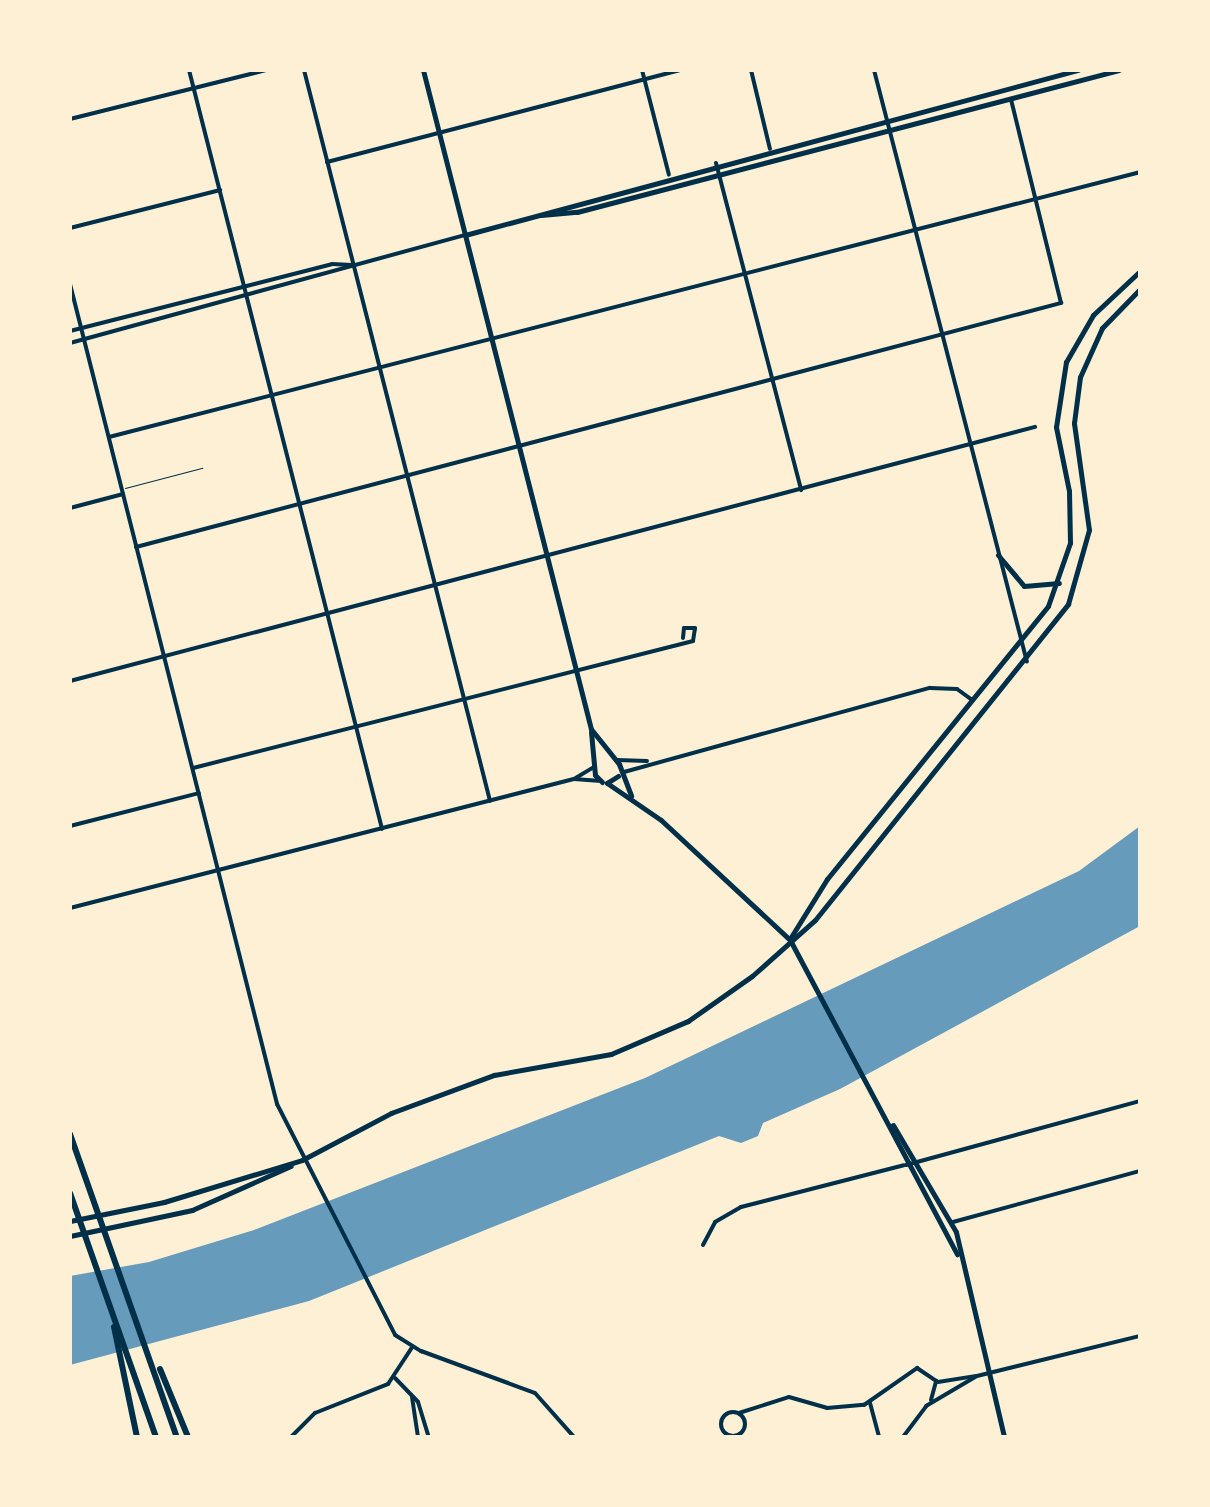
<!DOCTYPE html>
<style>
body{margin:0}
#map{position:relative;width:1210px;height:1507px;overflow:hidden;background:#fdf0d5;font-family:Roboto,sans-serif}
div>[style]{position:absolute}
.water>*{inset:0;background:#669bbc}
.service>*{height:1px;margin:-0.5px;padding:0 0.5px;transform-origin:0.5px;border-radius:0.5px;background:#003049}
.minor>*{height:4px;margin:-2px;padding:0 2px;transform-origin:2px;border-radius:2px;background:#003049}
.minor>.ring{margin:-2px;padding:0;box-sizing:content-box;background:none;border:4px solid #003049;border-radius:50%}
.tertiary>*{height:4px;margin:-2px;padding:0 2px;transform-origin:2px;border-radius:2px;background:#003049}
.secondary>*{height:5px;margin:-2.5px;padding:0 2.5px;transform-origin:2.5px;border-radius:2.5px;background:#003049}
.motorway>*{height:6px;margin:-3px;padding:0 3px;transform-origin:3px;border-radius:3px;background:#003049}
span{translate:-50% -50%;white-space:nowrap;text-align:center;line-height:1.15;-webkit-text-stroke:9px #fdf0d5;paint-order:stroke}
.frame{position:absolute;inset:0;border:72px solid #fdf0d5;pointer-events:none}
</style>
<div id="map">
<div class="water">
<i style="clip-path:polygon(1140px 826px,1140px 926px,840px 1089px,763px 1123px,758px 1136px,741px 1143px,719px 1136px,309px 1301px,70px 1365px,70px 1276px,149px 1262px,254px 1230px,645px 1078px,1079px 871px)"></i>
</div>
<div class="service">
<i style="left:125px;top:488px;width:80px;rotate:-14.6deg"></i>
</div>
<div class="minor">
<i style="left:189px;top:70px;width:783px;rotate:75.73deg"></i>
<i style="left:304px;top:70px;width:754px;rotate:75.72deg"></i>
<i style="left:642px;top:70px;width:108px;rotate:75.6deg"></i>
<i style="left:751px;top:70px;width:81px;rotate:76.5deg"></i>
<i style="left:70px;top:119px;width:202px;rotate:-14deg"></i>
<i style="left:327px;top:162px;width:364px;rotate:-14.6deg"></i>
<i style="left:716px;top:163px;width:338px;rotate:75.4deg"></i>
<i style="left:70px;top:228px;width:155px;rotate:-14.2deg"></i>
<i style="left:109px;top:437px;width:1065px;rotate:-14.41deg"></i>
<i style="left:70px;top:508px;width:55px;rotate:-14.8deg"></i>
<i style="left:136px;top:547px;width:957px;rotate:-14.78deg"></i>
<i style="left:1061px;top:303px;width:209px;rotate:-103.8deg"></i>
<i style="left:70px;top:681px;width:998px;rotate:-14.75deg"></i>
<i style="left:617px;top:760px;width:30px;rotate:2deg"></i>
<i style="left:193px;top:768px;width:516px;rotate:-14.25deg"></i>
<i style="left:693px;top:641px;width:13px;rotate:-81deg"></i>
<i style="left:695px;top:628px;width:11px;rotate:180deg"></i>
<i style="left:684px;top:628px;width:10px;rotate:96deg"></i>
<i style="left:624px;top:772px;width:317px;rotate:-15.4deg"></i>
<i style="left:930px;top:688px;width:27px;rotate:2deg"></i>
<i style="left:957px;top:689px;width:19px;rotate:36deg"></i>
<i style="left:70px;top:826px;width:133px;rotate:-14.3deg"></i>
<i style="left:953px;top:1222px;width:194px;rotate:-15.3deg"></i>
<i style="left:703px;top:1245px;width:26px;rotate:-62deg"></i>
<i style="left:715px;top:1222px;width:30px;rotate:-30deg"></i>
<i style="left:741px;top:1207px;width:168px;rotate:-14.4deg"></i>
<i style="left:395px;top:1378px;width:33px;rotate:46deg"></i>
<i style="left:418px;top:1402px;width:37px;rotate:73deg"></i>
<i style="left:938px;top:1382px;width:39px;rotate:-9deg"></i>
<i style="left:412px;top:1397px;width:40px;rotate:81.5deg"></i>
<i style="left:931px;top:1400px;width:20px;rotate:-75deg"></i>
<i style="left:870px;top:1403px;width:35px;rotate:75deg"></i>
<i class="ring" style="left:721px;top:1412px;width:20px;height:20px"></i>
<i style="left:739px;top:1413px;width:52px;rotate:-17.7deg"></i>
<i style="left:789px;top:1397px;width:40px;rotate:16deg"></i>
<i style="left:827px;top:1408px;width:37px;rotate:-5deg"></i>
<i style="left:864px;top:1405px;width:65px;rotate:-34.9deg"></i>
<i style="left:917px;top:1368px;width:23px;rotate:34deg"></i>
<i style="left:291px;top:1437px;width:34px;rotate:-45deg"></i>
<i style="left:315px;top:1413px;width:79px;rotate:-21.7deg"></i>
<i style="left:388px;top:1384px;width:45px;rotate:-56.7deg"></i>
<i style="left:903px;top:1437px;width:39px;rotate:-53deg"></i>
<i style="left:926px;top:1406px;width:59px;rotate:-30.5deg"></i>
<i style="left:977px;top:1376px;width:168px;rotate:-13.8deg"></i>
</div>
<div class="tertiary">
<i style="left:874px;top:70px;width:611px;rotate:75.51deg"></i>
<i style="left:70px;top:284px;width:846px;rotate:75.83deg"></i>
<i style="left:277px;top:1104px;width:259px;rotate:62.9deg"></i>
<i style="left:395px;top:1335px;width:31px;rotate:32deg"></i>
<i style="left:421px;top:1351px;width:121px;rotate:20.2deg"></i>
<i style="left:535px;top:1393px;width:59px;rotate:48.4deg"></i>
<i style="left:70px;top:331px;width:270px;rotate:-14.3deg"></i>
<i style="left:332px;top:264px;width:20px;rotate:3deg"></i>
<i style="left:70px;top:343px;width:409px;rotate:-15.3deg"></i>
<i style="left:574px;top:779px;width:23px;rotate:-31deg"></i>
<i style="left:70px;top:908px;width:520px;rotate:-14.36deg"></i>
<i style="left:574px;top:779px;width:27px;rotate:4deg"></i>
<i style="left:906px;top:1165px;width:243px;rotate:-15.3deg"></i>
</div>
<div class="secondary">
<i style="left:423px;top:70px;width:680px;rotate:75.7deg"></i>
<i style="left:591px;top:729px;width:45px;rotate:51.3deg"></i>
<i style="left:619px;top:764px;width:34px;rotate:69deg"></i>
<i style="left:541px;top:215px;width:36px;rotate:-5deg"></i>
<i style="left:577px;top:212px;width:560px;rotate:-14.68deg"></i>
<i style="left:465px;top:235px;width:635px;rotate:-15.07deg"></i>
<i style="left:998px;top:555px;width:40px;rotate:50deg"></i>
<i style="left:1024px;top:586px;width:35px;rotate:-5deg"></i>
<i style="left:591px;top:732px;width:43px;rotate:84.7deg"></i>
<i style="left:595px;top:775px;width:10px;rotate:45deg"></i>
<i style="left:618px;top:776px;width:13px;rotate:148deg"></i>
<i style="left:607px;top:783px;width:65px;rotate:34.4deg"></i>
<i style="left:661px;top:820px;width:176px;rotate:42.9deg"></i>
<i style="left:790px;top:940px;width:356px;rotate:62deg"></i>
<i style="left:791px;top:937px;width:68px;rotate:-58.2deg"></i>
<i style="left:827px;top:879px;width:351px;rotate:-51deg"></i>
<i style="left:1048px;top:606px;width:67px;rotate:-70.8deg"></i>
<i style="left:1070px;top:543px;width:52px;rotate:-91.1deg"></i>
<i style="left:1069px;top:491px;width:65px;rotate:-101.5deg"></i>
<i style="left:1056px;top:427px;width:66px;rotate:-81.3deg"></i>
<i style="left:1066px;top:362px;width:54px;rotate:-60.1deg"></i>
<i style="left:1093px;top:315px;width:64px;rotate:-43.1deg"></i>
<i style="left:893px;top:1125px;width:124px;rotate:59.5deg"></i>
<i style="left:956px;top:1232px;width:211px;rotate:76.8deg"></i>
<i style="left:70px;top:1221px;width:96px;rotate:-11.4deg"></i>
<i style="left:164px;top:1202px;width:144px;rotate:-16.9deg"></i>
<i style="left:302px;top:1160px;width:101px;rotate:-27.8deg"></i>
<i style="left:391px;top:1113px;width:110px;rotate:-20.3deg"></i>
<i style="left:494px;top:1075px;width:119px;rotate:-10.2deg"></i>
<i style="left:611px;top:1054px;width:84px;rotate:-23.2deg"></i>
<i style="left:688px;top:1021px;width:78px;rotate:-35.1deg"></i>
<i style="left:752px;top:976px;width:84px;rotate:-41.6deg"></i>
<i style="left:815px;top:920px;width:405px;rotate:-51.3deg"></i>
<i style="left:1068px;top:604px;width:77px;rotate:-74.2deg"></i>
<i style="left:1089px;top:530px;width:108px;rotate:-98deg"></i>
<i style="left:1074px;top:423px;width:46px;rotate:-82.6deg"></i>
<i style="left:1080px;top:377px;width:54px;rotate:-65.8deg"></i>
<i style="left:1102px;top:328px;width:54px;rotate:-45.7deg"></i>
<i style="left:70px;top:1236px;width:125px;rotate:-12deg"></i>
<i style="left:192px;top:1210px;width:108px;rotate:-24deg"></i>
</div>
<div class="motorway">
<i style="left:70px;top:1134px;width:321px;rotate:70.6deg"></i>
<i style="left:70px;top:1193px;width:259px;rotate:70.6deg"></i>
<i style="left:114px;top:1327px;width:112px;rotate:78.2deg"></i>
<i style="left:160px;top:1369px;width:74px;rotate:67.6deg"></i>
</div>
<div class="frame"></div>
</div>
